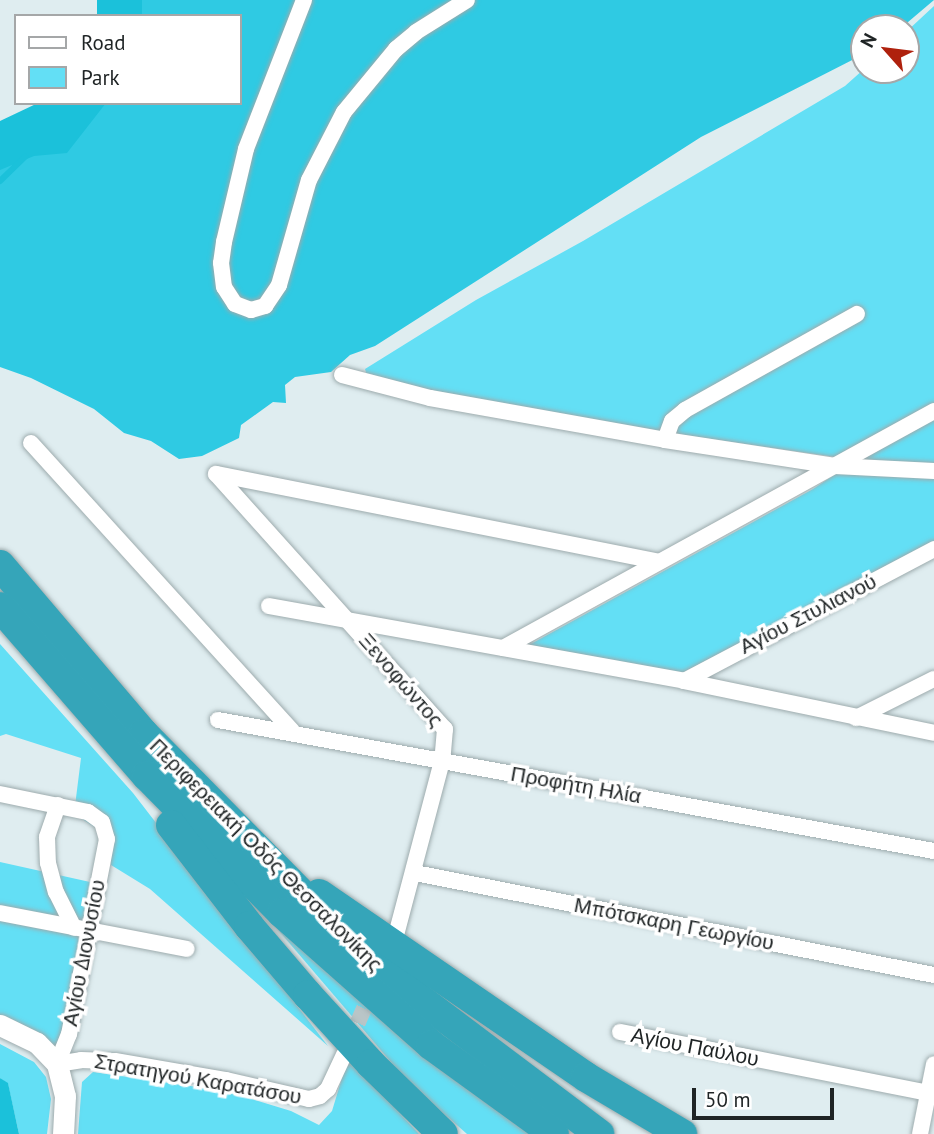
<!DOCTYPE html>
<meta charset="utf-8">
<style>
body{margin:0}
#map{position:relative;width:934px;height:1134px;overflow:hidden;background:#dfedf0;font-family:"PT Sans",sans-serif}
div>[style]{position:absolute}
.green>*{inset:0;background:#63dff5}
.forest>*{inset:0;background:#2fcae3}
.water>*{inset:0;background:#1bc1da;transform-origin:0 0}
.stream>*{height:6px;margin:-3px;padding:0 3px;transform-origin:3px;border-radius:3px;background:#1bc1da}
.minor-tunnel>*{height:16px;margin-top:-8px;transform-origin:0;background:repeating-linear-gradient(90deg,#b9c5c7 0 16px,transparent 0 24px)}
.roads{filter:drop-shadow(0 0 2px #9dabad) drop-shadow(0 0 2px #9dabad)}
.minor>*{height:16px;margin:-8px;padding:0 8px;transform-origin:8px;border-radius:8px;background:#fff}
.tertiary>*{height:21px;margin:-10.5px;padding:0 10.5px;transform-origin:10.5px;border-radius:10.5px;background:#fff}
.motorway>*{height:30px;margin:-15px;padding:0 15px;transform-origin:15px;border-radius:15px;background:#35a5b9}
span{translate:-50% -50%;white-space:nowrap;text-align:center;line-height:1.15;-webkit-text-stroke:7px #fff;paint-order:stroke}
.street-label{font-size:21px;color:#1f2425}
.legend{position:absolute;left:14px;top:14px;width:228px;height:91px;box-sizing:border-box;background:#fff;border:2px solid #a5a7a8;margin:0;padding:9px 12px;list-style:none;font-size:21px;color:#1f2425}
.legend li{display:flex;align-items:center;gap:14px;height:35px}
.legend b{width:35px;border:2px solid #a5a7a8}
.north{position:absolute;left:850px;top:14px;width:70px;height:70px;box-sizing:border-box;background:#fff;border:2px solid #a5a7a8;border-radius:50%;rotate:298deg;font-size:19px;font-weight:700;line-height:28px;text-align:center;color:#1f2425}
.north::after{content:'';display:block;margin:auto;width:24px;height:32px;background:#af210d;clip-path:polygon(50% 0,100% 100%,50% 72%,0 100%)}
.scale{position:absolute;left:692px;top:1088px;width:142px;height:32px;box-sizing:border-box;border:4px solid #1f2425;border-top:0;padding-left:9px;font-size:21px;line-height:24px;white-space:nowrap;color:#1f2425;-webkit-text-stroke:5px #fff;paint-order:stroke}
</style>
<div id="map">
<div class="green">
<i style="clip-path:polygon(934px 6px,934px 544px,682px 673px,529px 645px,813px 489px,857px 460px,633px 428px,368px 379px,365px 369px,476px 300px,583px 241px,845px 86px,864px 69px,906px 70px,906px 32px)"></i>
<i style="clip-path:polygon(0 644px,133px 793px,328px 1046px,150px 889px,111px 865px,109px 836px,74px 814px,81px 758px,6px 734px,0 736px)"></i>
<i style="clip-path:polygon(0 862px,99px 884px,57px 1053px,0 1029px)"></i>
<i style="clip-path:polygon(256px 904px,529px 1134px,467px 1134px,408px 1082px)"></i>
<i style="clip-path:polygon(0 1044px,34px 1062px,46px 1077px,51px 1099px,47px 1134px,19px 1134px,8px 1084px,0 1078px)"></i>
<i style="clip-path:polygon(348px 1058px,419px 1134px,78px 1134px,82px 1082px,93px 1072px,225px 1091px,291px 1111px,319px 1125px,332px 1111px)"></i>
</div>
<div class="forest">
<i style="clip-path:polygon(113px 0,934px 0,901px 28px,864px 28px,864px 54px,701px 137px,375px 346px,350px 355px,331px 372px,295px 377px,285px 385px,286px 403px,273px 402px,241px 425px,239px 438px,202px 456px,179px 459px,151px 441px,124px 433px,94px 409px,31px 378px,0 367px,0 132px,49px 103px,240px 103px,240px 16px,113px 16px)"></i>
</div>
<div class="water">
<i style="left:97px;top:0;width:45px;height:16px"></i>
<i style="clip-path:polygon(38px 103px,106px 103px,67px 153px,34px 156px,0 170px,0 121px)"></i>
<i style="clip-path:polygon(0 1078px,8px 1083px,19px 1134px,0 1134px)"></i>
</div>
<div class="stream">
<i style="left:0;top:181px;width:35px;rotate:-44deg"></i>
</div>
<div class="minor-tunnel">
<i style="left:348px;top:1045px;width:62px;rotate:-66.3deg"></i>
</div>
<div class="roads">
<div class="minor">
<i style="left:304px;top:0;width:160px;rotate:111.3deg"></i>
<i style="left:246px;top:149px;width:96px;rotate:103.3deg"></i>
<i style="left:224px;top:242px;width:21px;rotate:98deg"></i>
<i style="left:221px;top:263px;width:24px;rotate:83deg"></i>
<i style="left:224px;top:287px;width:20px;rotate:57deg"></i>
<i style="left:235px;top:304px;width:17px;rotate:21deg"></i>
<i style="left:251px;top:310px;width:15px;rotate:-16deg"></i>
<i style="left:265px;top:306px;width:25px;rotate:-56deg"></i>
<i style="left:279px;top:285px;width:109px;rotate:-74.1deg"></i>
<i style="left:309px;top:180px;width:76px;rotate:-62.8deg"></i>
<i style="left:344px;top:112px;width:82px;rotate:-50.5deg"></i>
<i style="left:396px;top:49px;width:26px;rotate:-40deg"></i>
<i style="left:416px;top:32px;width:60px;rotate:-32.1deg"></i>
<i style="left:342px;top:375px;width:91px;rotate:14.6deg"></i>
<i style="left:430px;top:398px;width:239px;rotate:10.1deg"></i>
<i style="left:665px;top:440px;width:172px;rotate:8.7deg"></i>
<i style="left:835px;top:466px;width:99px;rotate:2.9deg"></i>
<i style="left:665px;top:440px;width:20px;rotate:-70deg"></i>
<i style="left:672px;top:421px;width:17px;rotate:-40deg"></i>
<i style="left:685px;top:410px;width:197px;rotate:-29.2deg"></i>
<i style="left:31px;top:443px;width:389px;rotate:47.8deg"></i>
<i style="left:216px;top:474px;width:343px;rotate:48.1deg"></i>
<i style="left:445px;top:729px;width:32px;rotate:95deg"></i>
<i style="left:442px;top:761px;width:180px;rotate:104.8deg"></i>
<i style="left:216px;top:474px;width:449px;rotate:11.2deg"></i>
<i style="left:269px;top:606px;width:422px;rotate:10.2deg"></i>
<i style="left:684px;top:681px;width:255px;rotate:11.7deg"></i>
<i style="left:503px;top:648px;width:492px;rotate:-28.8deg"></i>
<i style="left:684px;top:681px;width:283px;rotate:-27.8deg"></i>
<i style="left:856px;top:718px;width:87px;rotate:-26.6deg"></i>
<i style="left:218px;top:720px;width:728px;rotate:10.37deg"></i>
<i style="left:0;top:794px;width:90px;rotate:11.6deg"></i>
<i style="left:88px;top:812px;width:17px;rotate:36deg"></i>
<i style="left:102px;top:822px;width:18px;rotate:74deg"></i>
<i style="left:107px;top:839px;width:199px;rotate:101deg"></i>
<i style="left:69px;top:1034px;width:32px;rotate:112deg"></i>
<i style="left:58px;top:805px;width:34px;rotate:109deg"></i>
<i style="left:47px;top:837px;width:26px;rotate:88deg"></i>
<i style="left:48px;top:863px;width:30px;rotate:75deg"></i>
<i style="left:56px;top:892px;width:40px;rotate:63.4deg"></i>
<i style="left:415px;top:873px;width:529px;rotate:11.12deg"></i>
<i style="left:0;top:913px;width:190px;rotate:10.9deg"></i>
<i style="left:620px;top:1032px;width:320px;rotate:11.2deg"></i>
<i style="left:57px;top:1064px;width:24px;rotate:-9deg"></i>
<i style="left:81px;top:1060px;width:34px;rotate:2deg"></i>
<i style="left:115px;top:1061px;width:113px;rotate:9.7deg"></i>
<i style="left:226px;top:1080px;width:85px;rotate:12.9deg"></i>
<i style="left:309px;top:1099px;width:11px;rotate:-15deg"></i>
<i style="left:320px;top:1096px;width:11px;rotate:-41deg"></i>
<i style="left:328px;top:1089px;width:38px;rotate:-65deg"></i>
<i style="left:920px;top:1134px;width:71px;rotate:-78.7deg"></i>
</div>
<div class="tertiary">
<i style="left:0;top:1025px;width:41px;rotate:25.9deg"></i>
<i style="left:37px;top:1043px;width:29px;rotate:46deg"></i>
<i style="left:57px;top:1064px;width:33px;rotate:76deg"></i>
<i style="left:65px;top:1096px;width:38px;rotate:93deg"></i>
</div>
<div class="motorway">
<i style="left:0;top:565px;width:222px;rotate:49.6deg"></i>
<i style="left:144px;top:734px;width:274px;rotate:45.4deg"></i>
<i style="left:336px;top:929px;width:63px;rotate:41.8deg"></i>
<i style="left:383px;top:971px;width:271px;rotate:37deg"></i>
<i style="left:0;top:607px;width:224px;rotate:49deg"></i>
<i style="left:147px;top:776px;width:192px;rotate:45.4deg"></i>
<i style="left:282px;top:913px;width:199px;rotate:41.5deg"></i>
<i style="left:431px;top:1045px;width:152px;rotate:35.9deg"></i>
<i style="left:171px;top:825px;width:128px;rotate:52.3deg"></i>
<i style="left:249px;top:926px;width:91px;rotate:49.5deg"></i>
<i style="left:308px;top:995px;width:93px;rotate:47.6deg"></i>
<i style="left:371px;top:1064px;width:100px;rotate:44.2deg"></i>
<i style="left:319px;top:894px;width:324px;rotate:34.4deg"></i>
<i style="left:586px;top:1077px;width:112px;rotate:30.7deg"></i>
</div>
</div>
<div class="street-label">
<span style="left:808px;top:614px;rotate:-27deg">Αγίου Στυλιανού</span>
<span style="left:401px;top:680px;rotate:49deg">Ξενοφώντος</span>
<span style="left:576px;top:785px;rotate:10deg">Προφήτη Ηλία</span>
<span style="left:266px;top:855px;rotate:45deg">Περιφερειακή Οδός Θεσσαλονίκης</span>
<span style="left:674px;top:924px;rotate:11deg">Μπότσκαρη Γεωργίου</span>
<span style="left:84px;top:953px;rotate:-79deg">Αγίου Διονυσίου</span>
<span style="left:695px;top:1047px;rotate:11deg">Αγίου Παύλου</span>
<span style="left:198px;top:1079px;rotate:10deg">Στρατηγού Καρατάσου</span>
</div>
<ul class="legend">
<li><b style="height:9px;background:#fff"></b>Road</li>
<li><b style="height:19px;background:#63dff5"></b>Park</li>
</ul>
<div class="north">N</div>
<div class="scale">50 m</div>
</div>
